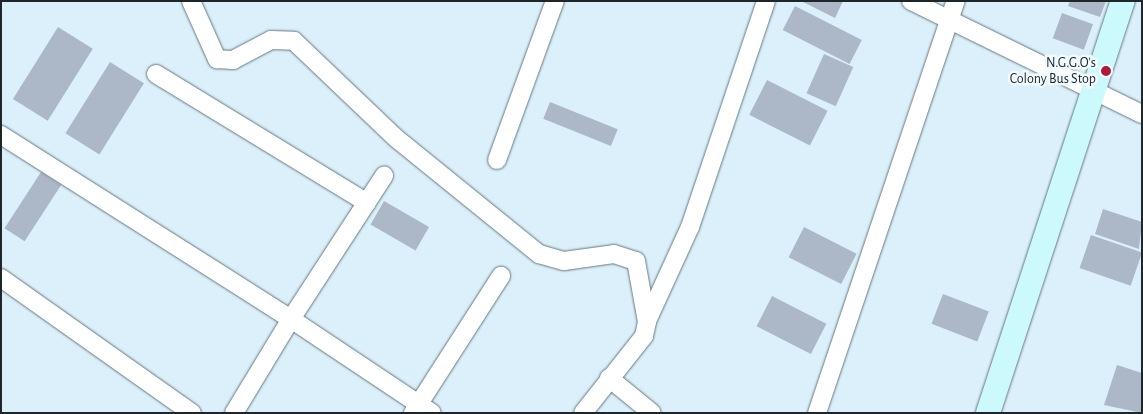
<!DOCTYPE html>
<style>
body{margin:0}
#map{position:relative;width:1143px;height:414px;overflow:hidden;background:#dbf0fa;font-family:"Alegreya Sans",sans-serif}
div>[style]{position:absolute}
.building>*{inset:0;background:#acb7c7;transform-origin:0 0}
.roads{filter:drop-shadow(0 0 1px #657881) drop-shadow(0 0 1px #657881)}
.street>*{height:18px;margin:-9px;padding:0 9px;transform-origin:9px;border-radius:9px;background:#fff}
.secondary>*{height:24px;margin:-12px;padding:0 12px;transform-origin:12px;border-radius:12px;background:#ccf9fb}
.dots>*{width:14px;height:14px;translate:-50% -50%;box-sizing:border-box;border:2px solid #f2fbff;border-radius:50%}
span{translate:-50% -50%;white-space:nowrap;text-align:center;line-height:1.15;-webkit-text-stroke:5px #f2fbff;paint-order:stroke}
.poi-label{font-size:14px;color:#1e262a}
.right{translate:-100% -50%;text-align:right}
.frame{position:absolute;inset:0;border:2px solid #1e262a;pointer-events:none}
</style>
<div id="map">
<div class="building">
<i style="clip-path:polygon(801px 1px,843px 1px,835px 18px)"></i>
<i style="clip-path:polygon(1070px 1px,1106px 1px,1100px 17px,1068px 6px)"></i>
<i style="left:795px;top:6px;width:75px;height:27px;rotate:27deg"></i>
<i style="left:1062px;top:13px;width:33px;height:27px;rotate:20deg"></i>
<i style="left:58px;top:27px;width:41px;height:85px;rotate:32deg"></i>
<i style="left:824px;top:54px;width:32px;height:43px;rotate:24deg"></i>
<i style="left:110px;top:62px;width:40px;height:84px;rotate:32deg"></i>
<i style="left:767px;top:80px;width:68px;height:39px;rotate:27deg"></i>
<i style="left:550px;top:102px;width:73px;height:18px;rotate:22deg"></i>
<i style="left:41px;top:172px;width:24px;height:67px;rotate:33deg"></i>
<i style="left:384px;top:201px;width:52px;height:27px;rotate:30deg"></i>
<i style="clip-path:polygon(1103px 209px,1142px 222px,1139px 249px,1095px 234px)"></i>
<i style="left:804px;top:227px;width:59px;height:34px;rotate:27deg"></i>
<i style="left:1091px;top:235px;width:54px;height:35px;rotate:19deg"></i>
<i style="left:943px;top:294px;width:49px;height:32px;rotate:21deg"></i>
<i style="left:772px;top:296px;width:61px;height:34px;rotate:27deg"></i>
<i style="clip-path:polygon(1117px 365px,1142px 373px,1142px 413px,1104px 405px)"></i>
</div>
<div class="roads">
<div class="street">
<i style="left:191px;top:1px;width:64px;rotate:65.9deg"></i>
<i style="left:217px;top:59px;width:16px;rotate:4deg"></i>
<i style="left:233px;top:60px;width:43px;rotate:-27.8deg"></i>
<i style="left:271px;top:40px;width:23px;rotate:2deg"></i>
<i style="left:294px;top:41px;width:142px;rotate:43.6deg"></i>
<i style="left:397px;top:139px;width:183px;rotate:39deg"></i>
<i style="left:539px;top:254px;width:26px;rotate:16deg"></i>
<i style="left:564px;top:261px;width:50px;rotate:-8deg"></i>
<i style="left:614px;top:254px;width:23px;rotate:18deg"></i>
<i style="left:636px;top:261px;width:62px;rotate:79.8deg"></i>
<i style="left:647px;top:322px;width:14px;rotate:102deg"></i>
<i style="left:644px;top:336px;width:98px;rotate:128.4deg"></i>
<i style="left:911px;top:1px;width:257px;rotate:26.1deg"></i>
<i style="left:156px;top:74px;width:247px;rotate:31.4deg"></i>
<i style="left:1px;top:135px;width:343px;rotate:32.4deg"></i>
<i style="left:291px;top:319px;width:171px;rotate:-57deg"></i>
<i style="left:497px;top:160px;width:169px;rotate:-70deg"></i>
<i style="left:1px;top:278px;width:234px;rotate:35.3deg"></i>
<i style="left:647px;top:321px;width:103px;rotate:-65.4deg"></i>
<i style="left:690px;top:227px;width:238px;rotate:-71.4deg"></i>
<i style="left:609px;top:378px;width:55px;rotate:39.1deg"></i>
<i style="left:234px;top:413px;width:110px;rotate:-58.8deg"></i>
<i style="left:291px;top:319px;width:169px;rotate:33.7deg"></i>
<i style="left:413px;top:413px;width:163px;rotate:-57.3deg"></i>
<i style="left:817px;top:413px;width:435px;rotate:-71.4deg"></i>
</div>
<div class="secondary">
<i style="left:988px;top:413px;width:434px;rotate:-71.9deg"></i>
</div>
</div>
<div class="dots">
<i style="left:1106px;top:71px;background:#ae1a3e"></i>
</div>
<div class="poi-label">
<span class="right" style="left:1096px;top:71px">N.G.G.O's<br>Colony Bus Stop</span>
</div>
<div class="frame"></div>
</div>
